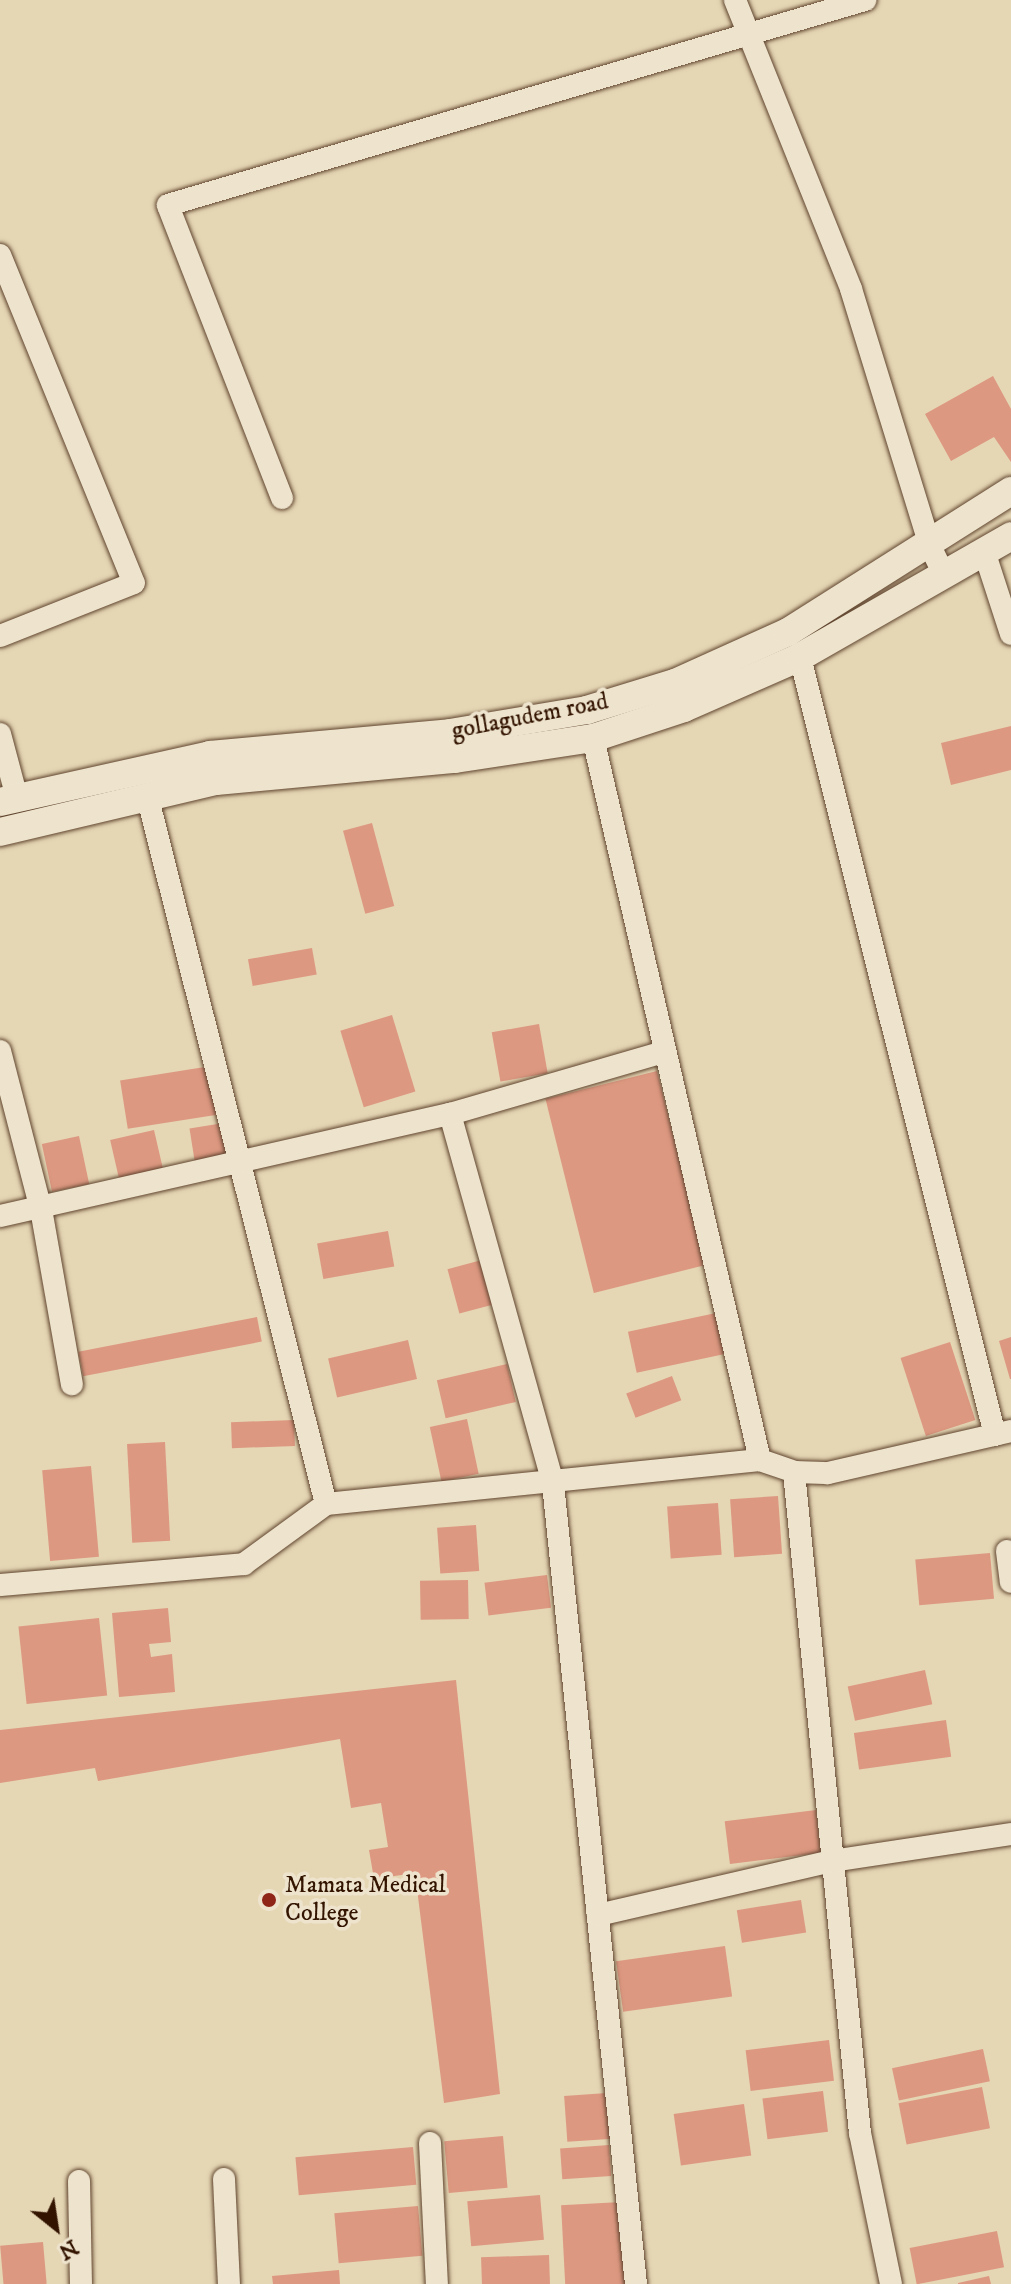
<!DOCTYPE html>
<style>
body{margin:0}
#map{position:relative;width:1011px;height:2284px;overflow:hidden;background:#e5d6b4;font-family:"IM FELL DW Pica",serif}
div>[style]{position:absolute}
.building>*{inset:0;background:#dd9881;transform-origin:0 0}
.roads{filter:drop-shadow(0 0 2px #60442e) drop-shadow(0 0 2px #60442e)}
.minor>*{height:22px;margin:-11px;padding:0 11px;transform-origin:11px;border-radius:11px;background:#eee4ce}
.tertiary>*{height:28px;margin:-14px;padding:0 14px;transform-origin:14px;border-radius:14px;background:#eee4ce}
.dots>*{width:22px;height:22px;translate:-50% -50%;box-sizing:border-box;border:4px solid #eee4ce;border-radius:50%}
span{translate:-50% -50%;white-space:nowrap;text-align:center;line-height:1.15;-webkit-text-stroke:7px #eee4ce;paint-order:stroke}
.street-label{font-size:24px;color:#331401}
.poi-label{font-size:24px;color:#331401}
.left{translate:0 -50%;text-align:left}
.north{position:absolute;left:16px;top:2188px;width:80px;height:80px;-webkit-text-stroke:6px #eee4ce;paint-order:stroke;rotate:150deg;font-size:22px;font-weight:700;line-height:32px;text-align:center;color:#331401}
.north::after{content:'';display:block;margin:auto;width:28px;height:36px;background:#331401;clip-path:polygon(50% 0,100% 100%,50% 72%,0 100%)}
</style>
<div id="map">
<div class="building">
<i style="clip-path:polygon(993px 376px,1011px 409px,1011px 462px,994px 437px,951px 461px,925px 414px)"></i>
<i style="clip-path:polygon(1011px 726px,1011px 770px,951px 785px,941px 743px)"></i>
<i style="left:372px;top:823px;width:86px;height:30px;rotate:75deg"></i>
<i style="left:312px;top:948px;width:27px;height:65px;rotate:80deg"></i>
<i style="left:392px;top:1015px;width:80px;height:54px;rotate:73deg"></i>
<i style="left:539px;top:1024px;width:50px;height:48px;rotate:80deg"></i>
<i style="left:211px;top:1066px;width:49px;height:92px;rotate:81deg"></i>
<i style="left:657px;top:1071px;width:200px;height:115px;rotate:76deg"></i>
<i style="left:230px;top:1122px;width:33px;height:41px;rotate:81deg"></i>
<i style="left:154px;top:1130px;width:47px;height:45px;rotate:77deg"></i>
<i style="left:79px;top:1136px;width:49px;height:38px;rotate:78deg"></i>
<i style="left:388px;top:1231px;width:36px;height:72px;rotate:80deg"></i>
<i style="left:489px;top:1258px;width:46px;height:43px;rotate:75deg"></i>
<i style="left:716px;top:1313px;width:42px;height:90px;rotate:78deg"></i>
<i style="left:257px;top:1317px;width:25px;height:182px;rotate:79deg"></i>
<i style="clip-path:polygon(1011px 1337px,1011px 1379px,1010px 1379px,999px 1341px)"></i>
<i style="left:408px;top:1340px;width:40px;height:82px;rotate:77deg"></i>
<i style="left:950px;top:1342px;width:82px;height:52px;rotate:72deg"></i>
<i style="left:507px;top:1364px;width:39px;height:72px;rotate:77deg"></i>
<i style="left:672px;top:1376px;width:26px;height:49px;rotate:69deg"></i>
<i style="left:467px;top:1419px;width:56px;height:38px;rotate:78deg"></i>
<i style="left:294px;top:1420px;width:26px;height:63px;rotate:88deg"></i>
<i style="left:165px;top:1442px;width:99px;height:38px;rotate:87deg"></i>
<i style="left:91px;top:1466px;width:91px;height:49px;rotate:85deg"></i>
<i style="left:778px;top:1496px;width:58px;height:48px;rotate:86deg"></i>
<i style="left:718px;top:1503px;width:52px;height:51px;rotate:86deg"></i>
<i style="left:476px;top:1525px;width:46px;height:39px;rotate:86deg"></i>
<i style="left:990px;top:1553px;width:46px;height:75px;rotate:85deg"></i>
<i style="left:547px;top:1575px;width:33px;height:63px;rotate:83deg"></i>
<i style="left:468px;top:1580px;width:39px;height:48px;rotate:89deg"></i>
<i style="clip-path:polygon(168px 1608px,171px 1642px,149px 1644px,151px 1657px,172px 1654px,175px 1692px,119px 1697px,112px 1613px)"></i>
<i style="left:99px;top:1618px;width:78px;height:81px;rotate:84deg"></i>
<i style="left:925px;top:1670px;width:35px;height:79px;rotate:78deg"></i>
<i style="clip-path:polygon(456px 1680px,500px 2094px,444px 2103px,415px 1873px,374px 1879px,369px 1850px,388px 1847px,381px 1803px,351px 1808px,340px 1739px,98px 1781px,95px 1768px,0 1783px,0 1730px)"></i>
<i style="left:946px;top:1720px;width:37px;height:93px;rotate:82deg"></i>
<i style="left:816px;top:1810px;width:43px;height:92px;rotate:83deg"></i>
<i style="left:801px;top:1900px;width:33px;height:65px;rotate:81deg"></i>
<i style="left:725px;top:1946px;width:51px;height:110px;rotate:82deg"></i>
<i style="left:829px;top:2040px;width:41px;height:84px;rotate:83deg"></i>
<i style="left:983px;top:2049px;width:33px;height:93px;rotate:78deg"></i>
<i style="left:982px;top:2087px;width:42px;height:85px;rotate:79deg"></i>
<i style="left:823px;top:2091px;width:41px;height:61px;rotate:83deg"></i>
<i style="left:621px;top:2092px;width:46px;height:57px;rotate:86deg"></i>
<i style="left:744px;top:2104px;width:52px;height:71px;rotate:82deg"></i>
<i style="left:503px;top:2136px;width:52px;height:59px;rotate:85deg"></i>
<i style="left:609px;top:2145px;width:31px;height:49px;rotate:86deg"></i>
<i style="left:413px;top:2147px;width:38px;height:118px;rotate:85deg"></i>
<i style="left:540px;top:2195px;width:45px;height:73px;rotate:85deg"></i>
<i style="left:621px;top:2202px;width:82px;height:60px;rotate:87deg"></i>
<i style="left:418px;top:2206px;width:50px;height:84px;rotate:85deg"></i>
<i style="left:997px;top:2231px;width:37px;height:89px;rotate:79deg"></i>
<i style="left:43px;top:2242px;width:42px;height:43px;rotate:85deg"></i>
<i style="left:549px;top:2255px;width:29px;height:68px;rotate:88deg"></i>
<i style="clip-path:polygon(339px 2270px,340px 2284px,273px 2284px,272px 2276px)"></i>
<i style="clip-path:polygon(989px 2276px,991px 2284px,958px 2284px,958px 2283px)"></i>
</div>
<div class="roads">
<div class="minor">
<i style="left:735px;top:0;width:311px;rotate:68.1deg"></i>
<i style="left:851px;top:289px;width:269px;rotate:72.9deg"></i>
<i style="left:930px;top:546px;width:30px;rotate:64deg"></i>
<i style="left:0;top:255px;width:354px;rotate:67.8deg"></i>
<i style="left:134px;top:583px;width:144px;rotate:158.4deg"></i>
<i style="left:282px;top:498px;width:314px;rotate:-111.3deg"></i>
<i style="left:168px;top:205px;width:727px;rotate:-16.39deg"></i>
<i style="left:985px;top:554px;width:84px;rotate:72deg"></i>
<i style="left:800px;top:657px;width:802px;rotate:75.93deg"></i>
<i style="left:0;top:734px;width:66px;rotate:75.1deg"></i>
<i style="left:593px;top:738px;width:741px;rotate:76.98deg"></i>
<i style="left:147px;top:795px;width:731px;rotate:75.83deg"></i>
<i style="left:0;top:1051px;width:163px;rotate:75.5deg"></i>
<i style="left:41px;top:1209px;width:178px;rotate:80deg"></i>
<i style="left:450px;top:1114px;width:384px;rotate:74.4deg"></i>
<i style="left:553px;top:1484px;width:804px;rotate:84.08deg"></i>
<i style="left:0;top:1216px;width:461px;rotate:-12.8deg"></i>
<i style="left:450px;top:1114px;width:223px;rotate:-16.2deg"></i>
<i style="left:794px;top:1472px;width:664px;rotate:84.3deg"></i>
<i style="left:860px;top:2133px;width:154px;rotate:78.4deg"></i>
<i style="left:1007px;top:1551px;width:31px;rotate:83deg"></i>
<i style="left:0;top:1585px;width:245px;rotate:-4.9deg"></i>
<i style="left:244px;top:1564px;width:102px;rotate:-36.2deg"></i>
<i style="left:326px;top:1504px;width:436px;rotate:-5.8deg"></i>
<i style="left:760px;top:1460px;width:36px;rotate:19deg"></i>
<i style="left:794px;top:1472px;width:34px;rotate:2deg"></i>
<i style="left:828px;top:1473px;width:188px;rotate:-12.9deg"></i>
<i style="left:598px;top:1915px;width:240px;rotate:-13deg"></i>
<i style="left:832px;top:1861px;width:181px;rotate:-8.6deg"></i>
<i style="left:430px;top:2143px;width:141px;rotate:87.2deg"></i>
<i style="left:224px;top:2179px;width:105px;rotate:87.3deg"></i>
<i style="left:79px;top:2181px;width:103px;rotate:88.9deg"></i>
</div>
<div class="tertiary">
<i style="left:0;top:802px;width:215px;rotate:-12.6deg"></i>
<i style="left:210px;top:755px;width:241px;rotate:-5.2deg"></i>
<i style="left:450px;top:733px;width:139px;rotate:-9.5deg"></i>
<i style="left:587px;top:710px;width:92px;rotate:-17.1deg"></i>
<i style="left:675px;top:683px;width:124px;rotate:-24.3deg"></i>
<i style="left:788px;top:632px;width:264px;rotate:-32.3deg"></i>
<i style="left:0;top:832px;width:222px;rotate:-13.3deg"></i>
<i style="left:216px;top:781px;width:240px;rotate:-5.3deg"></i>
<i style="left:455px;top:759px;width:140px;rotate:-8.7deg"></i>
<i style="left:593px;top:738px;width:96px;rotate:-18.2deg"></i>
<i style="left:684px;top:708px;width:127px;rotate:-23.7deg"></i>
<i style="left:800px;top:657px;width:243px;rotate:-29.8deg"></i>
</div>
</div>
<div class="dots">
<i style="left:269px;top:1900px;background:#8f2418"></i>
</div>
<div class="street-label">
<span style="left:530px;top:717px;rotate:-11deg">gollagudem road</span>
</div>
<div class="poi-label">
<span class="left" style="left:285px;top:1900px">Mamata Medical<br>College</span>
</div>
<div class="north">N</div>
</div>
